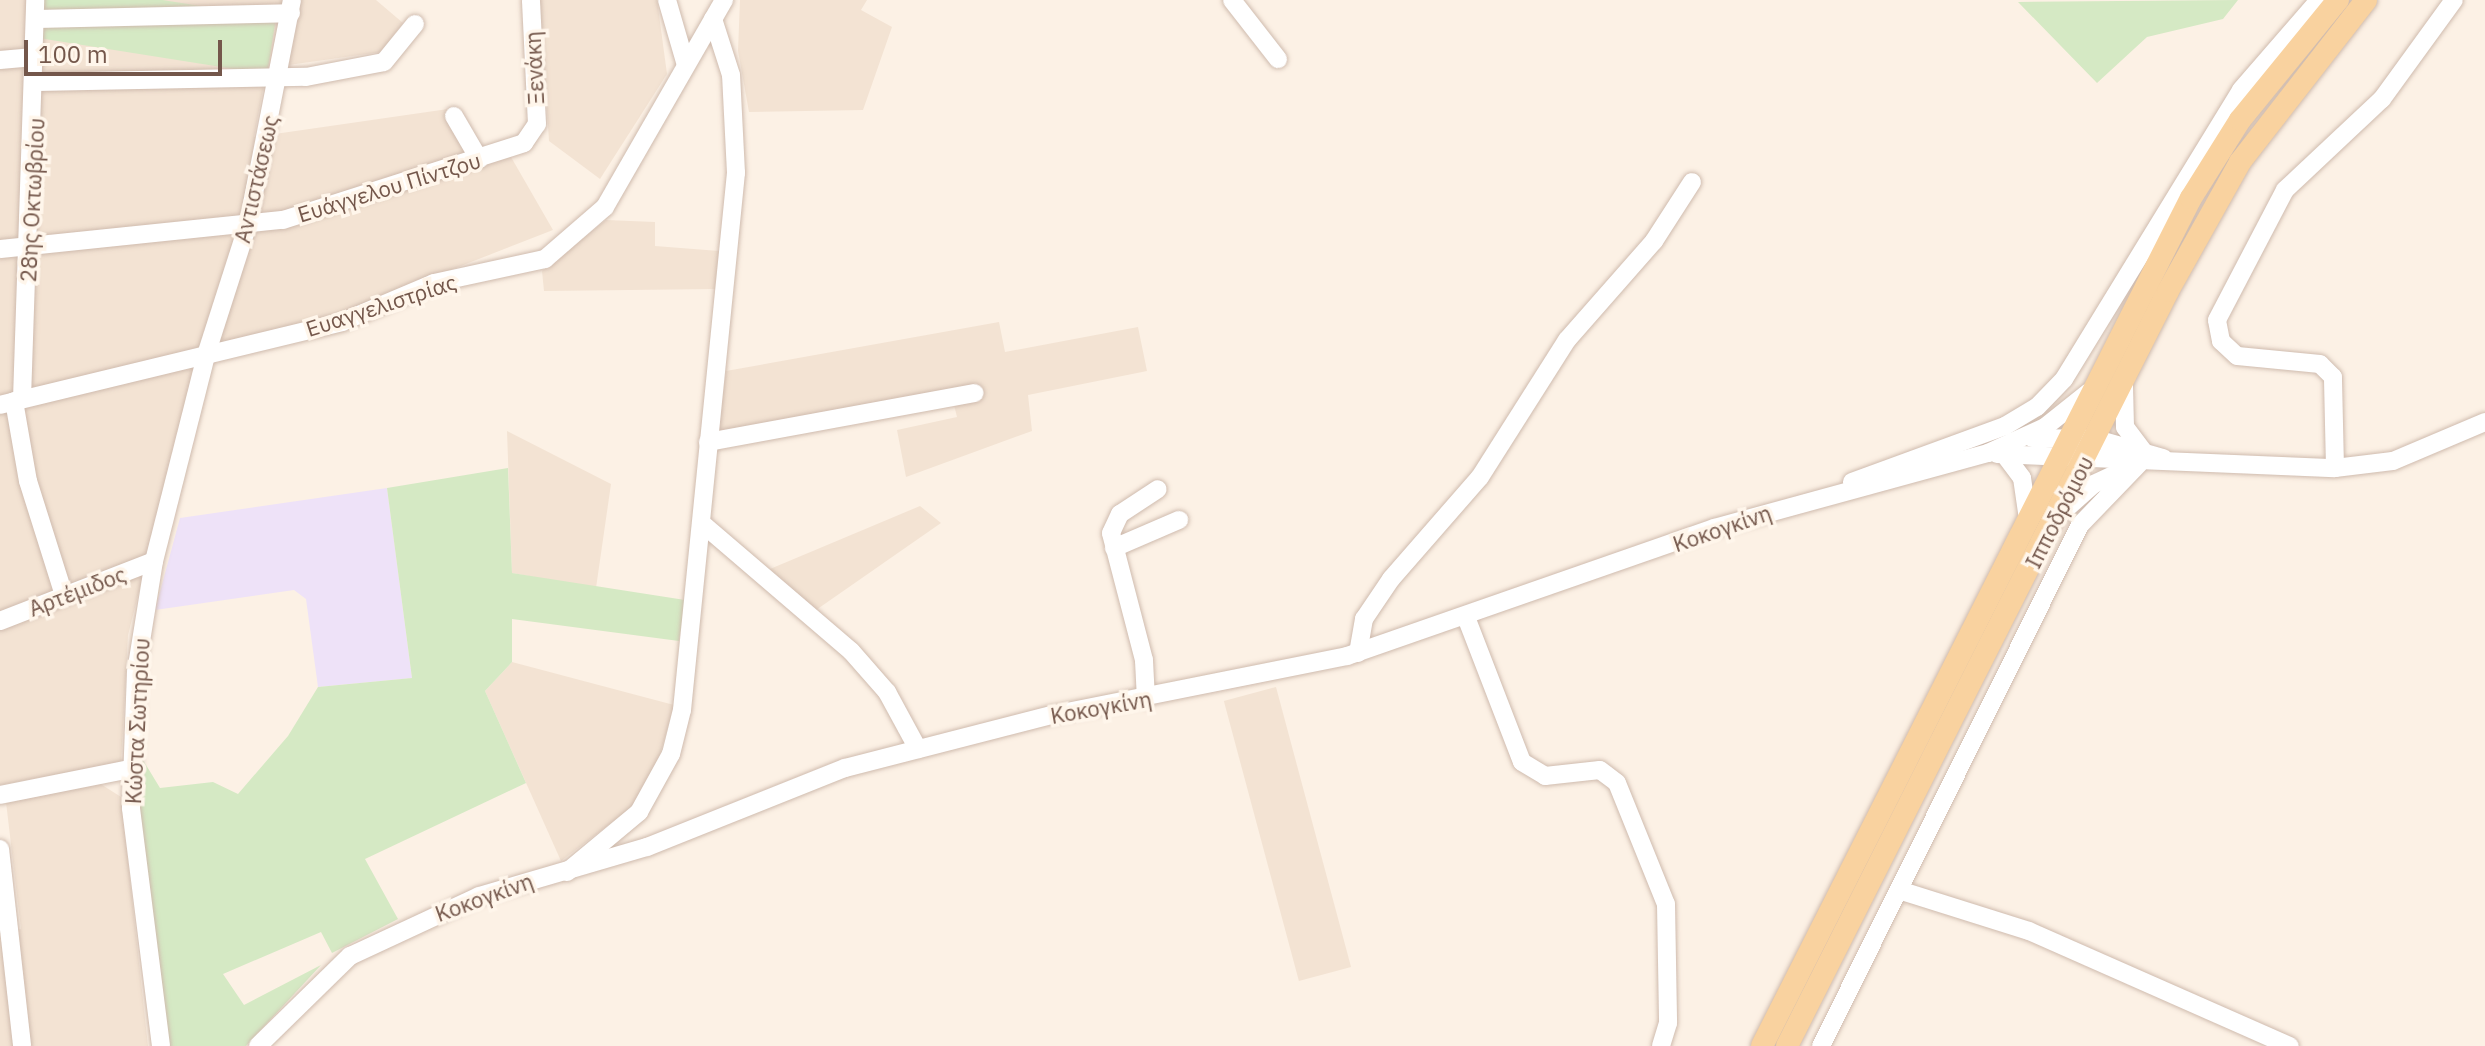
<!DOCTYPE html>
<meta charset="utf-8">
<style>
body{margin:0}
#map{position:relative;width:2485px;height:1046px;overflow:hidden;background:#fcf1e5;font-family:"IBM Plex Sans",sans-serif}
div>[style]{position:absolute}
.residential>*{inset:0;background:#f3e3d3;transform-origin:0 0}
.education>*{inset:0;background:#eee2f8}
.green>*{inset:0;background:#d5e9c4;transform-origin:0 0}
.roads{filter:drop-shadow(0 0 2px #cfbbae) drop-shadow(0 0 2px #cfbbae)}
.minor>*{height:18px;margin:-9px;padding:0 9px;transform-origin:9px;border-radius:9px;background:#fff}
.major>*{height:22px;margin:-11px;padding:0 11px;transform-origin:11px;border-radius:11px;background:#f9d29f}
span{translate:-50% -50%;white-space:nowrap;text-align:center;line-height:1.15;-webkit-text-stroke:7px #fff6eb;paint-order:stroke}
.street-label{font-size:22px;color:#74574b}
.scale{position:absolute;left:24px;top:40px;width:198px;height:36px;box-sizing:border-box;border:4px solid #74574b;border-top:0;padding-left:10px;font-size:24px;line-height:28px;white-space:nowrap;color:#74574b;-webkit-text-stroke:6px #fff6eb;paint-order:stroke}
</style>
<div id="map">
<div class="residential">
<i style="clip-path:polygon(0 0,376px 0,403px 23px,381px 52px,267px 68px,254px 137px,448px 109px,479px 167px,511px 157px,553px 230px,320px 321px,200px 349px,128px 635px,121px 762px,0 785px)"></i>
<i style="clip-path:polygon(540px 0,657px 0,667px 74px,600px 179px,549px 141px)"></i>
<i style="clip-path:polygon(740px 0,867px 0,861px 10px,892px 27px,863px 110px,749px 112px,738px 51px)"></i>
<i style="clip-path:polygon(606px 220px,655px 222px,655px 246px,719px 251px,716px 289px,544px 291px,542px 271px)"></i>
<i style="clip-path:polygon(999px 322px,1005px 352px,1138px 327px,1147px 371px,1028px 395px,1032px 431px,906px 477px,897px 430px,957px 417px,950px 389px,718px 433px,726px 371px)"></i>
<i style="clip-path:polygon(507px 431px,611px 484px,596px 588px,512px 573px)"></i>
<i style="clip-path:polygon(920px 506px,941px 523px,816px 610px,770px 569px)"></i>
<i style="clip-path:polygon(512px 662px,674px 705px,654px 776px,632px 807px,561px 861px,485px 691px)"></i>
<i style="left:1276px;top:687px;width:290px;height:54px;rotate:75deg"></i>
<i style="clip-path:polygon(96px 781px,121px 797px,148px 1046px,0 1046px,0 933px,21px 929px,6px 802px)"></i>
</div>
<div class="education">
<i style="clip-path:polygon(387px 488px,412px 678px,318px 687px,306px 599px,294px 590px,155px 610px,180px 518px)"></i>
</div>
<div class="green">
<i style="clip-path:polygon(2238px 0,2223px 19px,2147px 37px,2097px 83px,2018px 2px)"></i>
<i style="left:276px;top:18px;width:57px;height:233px;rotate:99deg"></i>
<i style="clip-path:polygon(508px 468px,512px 573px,685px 600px,679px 641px,512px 619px,512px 662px,485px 691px,526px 783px,365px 859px,398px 919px,332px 953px,321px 932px,223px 974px,244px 1005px,321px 965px,246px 1046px,164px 1046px,134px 765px,143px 760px,160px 788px,213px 782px,238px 794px,288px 736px,318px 687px,412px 678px,387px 488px)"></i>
</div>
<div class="roads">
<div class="minor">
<i style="left:667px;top:0;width:65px;rotate:73.8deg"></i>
<i style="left:1232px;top:0;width:75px;rotate:52.1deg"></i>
<i style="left:35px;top:19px;width:256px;rotate:-1.3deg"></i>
<i style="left:0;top:60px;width:37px;rotate:-5deg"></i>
<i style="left:37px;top:82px;width:269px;rotate:-1.1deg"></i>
<i style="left:306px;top:77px;width:79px;rotate:-10.9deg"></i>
<i style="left:384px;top:62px;width:49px;rotate:-50.8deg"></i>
<i style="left:454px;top:116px;width:50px;rotate:59.8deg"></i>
<i style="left:0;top:249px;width:284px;rotate:-5.9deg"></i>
<i style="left:283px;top:220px;width:253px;rotate:-17.7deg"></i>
<i style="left:524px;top:143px;width:23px;rotate:-56deg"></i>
<i style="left:537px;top:124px;width:124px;rotate:-92.8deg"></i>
<i style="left:2124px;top:386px;width:41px;rotate:88.6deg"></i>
<i style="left:2125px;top:427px;width:31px;rotate:53deg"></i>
<i style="left:22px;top:399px;width:399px;rotate:-88.1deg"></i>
<i style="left:14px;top:401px;width:81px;rotate:80.1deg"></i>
<i style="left:28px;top:481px;width:120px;rotate:72.5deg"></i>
<i style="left:0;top:405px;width:352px;rotate:-13.6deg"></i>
<i style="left:342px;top:322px;width:100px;rotate:-23deg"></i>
<i style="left:434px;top:283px;width:114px;rotate:-12.2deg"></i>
<i style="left:545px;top:259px;width:79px;rotate:-40.9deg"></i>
<i style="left:605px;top:207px;width:239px;rotate:-60.1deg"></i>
<i style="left:2032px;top:438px;width:64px;rotate:0.9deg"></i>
<i style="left:2096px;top:439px;width:70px;rotate:15.8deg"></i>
<i style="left:708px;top:442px;width:271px;rotate:-10.4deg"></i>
<i style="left:1997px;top:454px;width:338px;rotate:2.4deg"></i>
<i style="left:2335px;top:468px;width:58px;rotate:-6.9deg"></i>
<i style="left:2393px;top:461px;width:100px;rotate:-23deg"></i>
<i style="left:2004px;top:454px;width:30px;rotate:53deg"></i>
<i style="left:2022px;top:478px;width:41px;rotate:81.7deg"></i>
<i style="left:2335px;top:468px;width:91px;rotate:-91.3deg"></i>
<i style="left:2333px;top:377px;width:18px;rotate:-135deg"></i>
<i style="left:2320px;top:364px;width:83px;rotate:-174.5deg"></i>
<i style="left:2237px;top:356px;width:22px;rotate:-137deg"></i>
<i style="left:2221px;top:341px;width:21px;rotate:-101deg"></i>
<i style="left:2217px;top:320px;width:147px;rotate:-62.4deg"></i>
<i style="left:2285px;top:190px;width:133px;rotate:-43.2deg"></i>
<i style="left:2382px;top:99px;width:122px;rotate:-54deg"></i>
<i style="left:1852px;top:482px;width:163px;rotate:-20.1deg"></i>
<i style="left:2005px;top:426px;width:37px;rotate:-31deg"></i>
<i style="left:2037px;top:407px;width:39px;rotate:-46deg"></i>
<i style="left:2064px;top:379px;width:339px;rotate:-58.5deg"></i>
<i style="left:2241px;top:90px;width:119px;rotate:-49.1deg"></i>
<i style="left:2058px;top:516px;width:48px;rotate:-41.6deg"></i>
<i style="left:2094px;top:484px;width:38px;rotate:-25deg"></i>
<i style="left:705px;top:526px;width:192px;rotate:40.6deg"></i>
<i style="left:851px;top:651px;width:55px;rotate:48.7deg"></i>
<i style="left:887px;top:692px;width:65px;rotate:61.5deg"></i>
<i style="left:1114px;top:548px;width:71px;rotate:-23.3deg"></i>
<i style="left:1466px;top:617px;width:155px;rotate:68.9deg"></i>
<i style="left:1522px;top:762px;width:27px;rotate:31deg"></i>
<i style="left:1545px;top:776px;width:55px;rotate:-6.2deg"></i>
<i style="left:1600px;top:770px;width:21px;rotate:37deg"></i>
<i style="left:1617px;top:783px;width:131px;rotate:68deg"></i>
<i style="left:1666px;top:904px;width:119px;rotate:89deg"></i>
<i style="left:1668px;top:1023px;width:24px;rotate:107deg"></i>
<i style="left:0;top:621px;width:165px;rotate:-21.3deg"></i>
<i style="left:1358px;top:653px;width:35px;rotate:-80deg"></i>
<i style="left:1364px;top:619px;width:48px;rotate:-56deg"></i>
<i style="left:1391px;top:579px;width:135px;rotate:-48.9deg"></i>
<i style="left:1480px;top:477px;width:162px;rotate:-57.6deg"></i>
<i style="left:1567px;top:340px;width:132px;rotate:-48.7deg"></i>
<i style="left:1654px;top:241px;width:70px;rotate:-57.2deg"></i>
<i style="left:1146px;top:699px;width:39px;rotate:-93deg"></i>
<i style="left:1144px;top:660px;width:131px;rotate:-104.6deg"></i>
<i style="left:1111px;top:533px;width:21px;rotate:-65deg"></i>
<i style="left:1120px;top:514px;width:45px;rotate:-33.3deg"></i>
<i style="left:0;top:795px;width:133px;rotate:-11.3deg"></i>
<i style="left:0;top:849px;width:198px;rotate:83.6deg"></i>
<i style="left:567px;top:872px;width:94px;rotate:-39.8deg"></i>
<i style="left:639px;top:812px;width:66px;rotate:-61.1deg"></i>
<i style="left:671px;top:754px;width:45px;rotate:-76deg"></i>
<i style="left:682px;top:710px;width:540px;rotate:-84.26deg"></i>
<i style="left:736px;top:173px;width:98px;rotate:-92.9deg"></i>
<i style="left:731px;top:75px;width:59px;rotate:-107.8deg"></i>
<i style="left:1899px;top:890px;width:136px;rotate:17.5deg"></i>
<i style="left:2029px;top:931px;width:285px;rotate:23.8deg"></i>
<i style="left:161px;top:1046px;width:240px;rotate:-97.2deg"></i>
<i style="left:131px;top:808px;width:136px;rotate:-87.9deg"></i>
<i style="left:136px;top:672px;width:112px;rotate:-80.8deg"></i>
<i style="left:154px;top:561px;width:212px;rotate:-75.8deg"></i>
<i style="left:206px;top:355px;width:138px;rotate:-72.2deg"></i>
<i style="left:248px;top:224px;width:228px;rotate:-78.9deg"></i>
<i style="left:258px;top:1046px;width:129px;rotate:-44.4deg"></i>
<i style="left:350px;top:956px;width:142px;rotate:-24.9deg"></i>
<i style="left:479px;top:896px;width:175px;rotate:-16.3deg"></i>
<i style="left:647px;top:847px;width:213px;rotate:-21.8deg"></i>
<i style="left:845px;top:768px;width:214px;rotate:-14.4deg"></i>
<i style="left:1052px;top:715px;width:301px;rotate:-11.3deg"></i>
<i style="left:1347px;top:656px;width:389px;rotate:-19.2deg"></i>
<i style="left:1714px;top:528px;width:284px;rotate:-15.3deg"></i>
<i style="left:1988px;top:453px;width:63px;rotate:-24.5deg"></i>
<i style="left:2045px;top:427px;width:56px;rotate:-38.5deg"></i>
<i style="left:1821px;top:1046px;width:582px;rotate:-63.57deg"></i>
<i style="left:2080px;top:525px;width:85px;rotate:-46deg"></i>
</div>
<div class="major">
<i style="left:1762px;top:1046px;width:950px;rotate:-63.17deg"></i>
<i style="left:2191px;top:198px;width:92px;rotate:-57.9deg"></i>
<i style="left:2240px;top:120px;width:155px;rotate:-50.8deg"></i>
<i style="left:1787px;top:1046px;width:846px;rotate:-63.22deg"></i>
<i style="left:2168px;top:291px;width:148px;rotate:-60.8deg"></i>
<i style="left:2240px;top:162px;width:205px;rotate:-52.1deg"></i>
</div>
</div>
<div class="street-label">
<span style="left:534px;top:68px;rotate:-93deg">Ξενάκη</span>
<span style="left:256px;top:179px;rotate:-77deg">Αντιστάσεως</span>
<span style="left:389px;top:187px;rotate:-17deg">Ευάγγελου Πίντζου</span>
<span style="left:32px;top:200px;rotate:-87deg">28ης Οκτωβρίου</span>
<span style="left:381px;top:305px;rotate:-18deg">Ευαγγελιστρίας</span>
<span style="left:2059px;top:512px;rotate:-63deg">Ιπποδρόμου</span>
<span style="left:1722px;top:528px;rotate:-19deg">Κοκογκίνη</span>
<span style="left:77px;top:591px;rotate:-21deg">Αρτέμιδος</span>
<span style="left:1101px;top:707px;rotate:-10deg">Κοκογκίνη</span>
<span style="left:137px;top:721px;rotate:-87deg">Κώστα Σωτηρίου</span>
<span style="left:484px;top:897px;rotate:-20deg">Κοκογκίνη</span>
</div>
<div class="scale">100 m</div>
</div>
